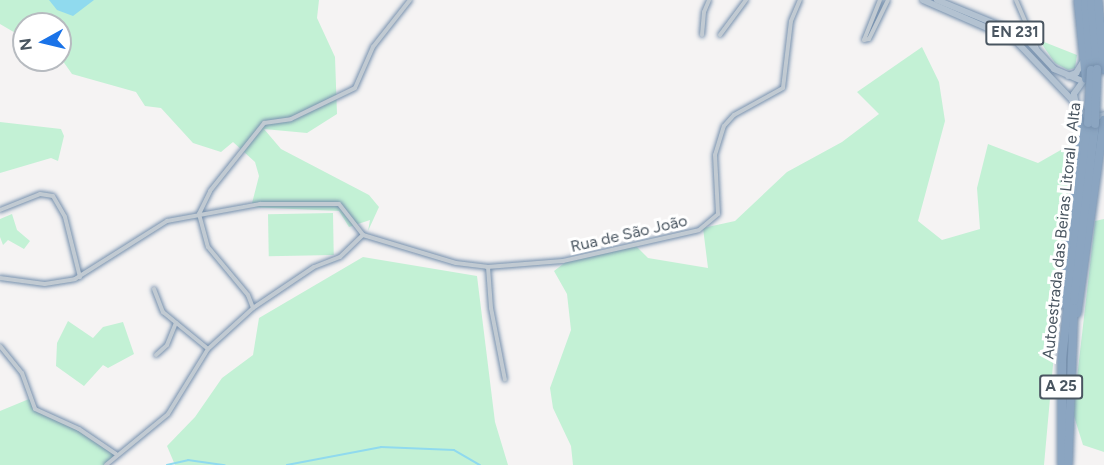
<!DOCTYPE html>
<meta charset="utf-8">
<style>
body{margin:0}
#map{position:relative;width:1104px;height:465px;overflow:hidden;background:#f5f3f3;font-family:Figtree,sans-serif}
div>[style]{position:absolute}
.green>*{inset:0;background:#c3f1d5;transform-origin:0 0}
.water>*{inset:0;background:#90daee}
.stream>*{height:1.5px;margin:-0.75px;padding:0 0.75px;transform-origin:0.75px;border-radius:0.75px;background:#90daee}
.roads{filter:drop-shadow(0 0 2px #7690ad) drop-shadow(0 0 2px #7690ad)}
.minor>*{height:4px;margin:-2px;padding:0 2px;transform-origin:2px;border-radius:2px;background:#c1cad2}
.primary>*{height:6px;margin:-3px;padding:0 3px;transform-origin:3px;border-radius:3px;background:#b3c2d1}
.motorway>*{height:8px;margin:-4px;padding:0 4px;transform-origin:4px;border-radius:4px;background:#8ba5c1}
.bridges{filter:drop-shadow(0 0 2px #7690ad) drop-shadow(0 0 2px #7690ad)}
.motorway-bridge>*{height:8px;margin:-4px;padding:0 4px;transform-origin:4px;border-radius:4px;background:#8ba5c1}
span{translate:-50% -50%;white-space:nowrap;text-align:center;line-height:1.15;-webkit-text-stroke:6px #fff;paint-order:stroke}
.shield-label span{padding:2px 4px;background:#fff;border:2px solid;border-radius:4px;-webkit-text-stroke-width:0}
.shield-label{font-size:15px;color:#4a5661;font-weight:700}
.street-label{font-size:16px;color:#4a5661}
.north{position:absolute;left:12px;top:12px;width:60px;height:60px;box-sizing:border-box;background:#fff;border:2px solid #b7bbc0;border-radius:50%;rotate:262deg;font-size:16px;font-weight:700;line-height:24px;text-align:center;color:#4a5661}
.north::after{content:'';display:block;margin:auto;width:21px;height:27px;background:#1a73e8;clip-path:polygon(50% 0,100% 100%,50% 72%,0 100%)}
</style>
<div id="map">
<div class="green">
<i style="clip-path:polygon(0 0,319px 0,317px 18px,335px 57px,337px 114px,307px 133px,264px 129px,281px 149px,369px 195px,379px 207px,368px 231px,370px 220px,349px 227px,339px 211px,251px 207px,259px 176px,255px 162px,233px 142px,221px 152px,193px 143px,161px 108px,145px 106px,136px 92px,72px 74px,60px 57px,60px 24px,24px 24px,24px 38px,0 24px)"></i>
<i style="clip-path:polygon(1039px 40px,1077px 55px,1075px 68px,1068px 70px,1055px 63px)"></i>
<i style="clip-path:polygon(922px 47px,939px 82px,945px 121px,918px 221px,942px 240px,980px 229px,977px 188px,988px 144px,1038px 163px,1073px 143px,1044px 465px,573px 465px,571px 446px,553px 408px,550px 388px,571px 330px,567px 294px,554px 271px,567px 261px,634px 244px,648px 258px,708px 268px,703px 228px,735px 221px,787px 172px,842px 142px,879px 114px,857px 92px)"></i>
<i style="clip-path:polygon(0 122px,61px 129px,64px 136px,58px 161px,51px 158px,0 173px)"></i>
<i style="left:333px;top:213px;width:42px;height:65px;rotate:89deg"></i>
<i style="clip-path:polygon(12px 214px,17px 230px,30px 241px,24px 249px,8px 240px,3px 245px,0 237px,0 219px)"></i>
<i style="clip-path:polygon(1104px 219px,1104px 452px,1083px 445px,1073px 413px,1095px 221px)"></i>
<i style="clip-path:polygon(363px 257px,477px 276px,495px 422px,508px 465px,175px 465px,167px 446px,195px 417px,222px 378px,253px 355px,259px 318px)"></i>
<i style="clip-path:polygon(68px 321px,93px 338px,103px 327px,123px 322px,134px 354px,108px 368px,103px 365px,84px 386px,56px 366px,57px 343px)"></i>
<i style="clip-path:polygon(29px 399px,35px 409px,66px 422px,116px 454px,106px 465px,0 465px,0 411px)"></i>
</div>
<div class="water">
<i style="clip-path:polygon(49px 0,94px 0,73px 16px,57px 10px)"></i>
</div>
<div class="stream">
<i style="left:167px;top:465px;width:22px;rotate:-13deg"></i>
<i style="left:188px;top:460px;width:37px;rotate:8deg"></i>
<i style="left:287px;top:465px;width:96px;rotate:-10.8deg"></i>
<i style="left:381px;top:447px;width:73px;rotate:2.4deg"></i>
<i style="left:454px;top:450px;width:30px;rotate:30deg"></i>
</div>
<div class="roads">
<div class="minor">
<i style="left:1016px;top:0;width:56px;rotate:66.7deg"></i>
<i style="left:702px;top:35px;width:23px;rotate:-85deg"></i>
<i style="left:704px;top:12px;width:13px;rotate:-67deg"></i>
<i style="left:720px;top:35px;width:44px;rotate:-53.4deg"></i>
<i style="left:1021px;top:36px;width:12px;rotate:-55deg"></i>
<i style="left:864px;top:40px;width:5px;rotate:-11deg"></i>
<i style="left:869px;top:39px;width:43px;rotate:-64deg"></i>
<i style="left:864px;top:40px;width:43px;rotate:-68.2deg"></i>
<i style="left:0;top:210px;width:43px;rotate:-21.8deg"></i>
<i style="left:40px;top:194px;width:13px;rotate:9deg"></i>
<i style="left:53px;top:196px;width:24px;rotate:60deg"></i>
<i style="left:65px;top:217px;width:62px;rotate:76deg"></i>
<i style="left:199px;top:214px;width:25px;rotate:-64deg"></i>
<i style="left:210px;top:191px;width:87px;rotate:-51.5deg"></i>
<i style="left:264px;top:123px;width:27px;rotate:-8deg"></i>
<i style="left:291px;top:119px;width:71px;rotate:-25.8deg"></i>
<i style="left:355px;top:88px;width:45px;rotate:-66.3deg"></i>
<i style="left:373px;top:47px;width:60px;rotate:-51.8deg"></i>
<i style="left:199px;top:214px;width:34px;rotate:75deg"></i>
<i style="left:208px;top:247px;width:62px;rotate:50.2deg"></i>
<i style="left:248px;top:295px;width:14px;rotate:69deg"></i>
<i style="left:488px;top:267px;width:41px;rotate:85.8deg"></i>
<i style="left:491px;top:308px;width:73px;rotate:79deg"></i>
<i style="left:0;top:278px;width:45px;rotate:7.6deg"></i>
<i style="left:45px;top:284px;width:30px;rotate:-9deg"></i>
<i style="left:75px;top:279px;width:109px;rotate:-32.2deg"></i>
<i style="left:167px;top:221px;width:95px;rotate:-10.4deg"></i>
<i style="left:260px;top:204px;width:79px"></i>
<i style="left:339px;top:204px;width:39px;rotate:52deg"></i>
<i style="left:363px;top:235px;width:97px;rotate:16.8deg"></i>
<i style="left:456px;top:263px;width:31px;rotate:7deg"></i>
<i style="left:487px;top:267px;width:76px;rotate:-4.5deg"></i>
<i style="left:563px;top:261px;width:139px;rotate:-12.8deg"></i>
<i style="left:699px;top:230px;width:25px;rotate:-40deg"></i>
<i style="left:718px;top:214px;width:59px;rotate:-92.9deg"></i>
<i style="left:715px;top:155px;width:30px;rotate:-73deg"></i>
<i style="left:724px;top:126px;width:15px;rotate:-48deg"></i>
<i style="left:734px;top:115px;width:56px;rotate:-28.9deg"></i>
<i style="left:783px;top:88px;width:67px;rotate:-83.2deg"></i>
<i style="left:791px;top:21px;width:23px;rotate:-67deg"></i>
<i style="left:154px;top:289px;width:25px;rotate:69deg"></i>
<i style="left:163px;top:312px;width:58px;rotate:39.4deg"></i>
<i style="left:0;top:346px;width:35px;rotate:51deg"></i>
<i style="left:22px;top:373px;width:38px;rotate:70deg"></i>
<i style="left:35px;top:409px;width:48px;rotate:24.4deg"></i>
<i style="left:79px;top:429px;width:45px;rotate:34deg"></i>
<i style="left:156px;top:355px;width:15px;rotate:-42deg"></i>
<i style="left:167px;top:345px;width:24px;rotate:-68deg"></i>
<i style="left:106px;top:465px;width:80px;rotate:-39.4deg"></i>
<i style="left:168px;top:414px;width:76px;rotate:-58.4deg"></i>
<i style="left:208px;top:349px;width:61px;rotate:-42.3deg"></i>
<i style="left:253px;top:308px;width:73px;rotate:-33.9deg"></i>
<i style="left:314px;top:267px;width:28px;rotate:-21deg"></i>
<i style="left:340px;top:257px;width:32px;rotate:-44deg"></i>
</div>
<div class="primary">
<i style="left:923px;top:0;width:100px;rotate:23.5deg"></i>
<i style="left:1015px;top:40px;width:86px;rotate:46.4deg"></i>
<i style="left:937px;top:0;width:79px;rotate:22.3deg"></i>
<i style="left:1010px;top:30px;width:22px;rotate:32deg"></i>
<i style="left:1029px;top:42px;width:37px;rotate:47deg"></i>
<i style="left:1054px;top:69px;width:30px;rotate:23deg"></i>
<i style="left:1068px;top:76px;width:9px;rotate:-21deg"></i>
<i style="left:1076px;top:73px;width:13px;rotate:-58deg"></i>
<i style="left:1084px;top:80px;width:17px;rotate:126deg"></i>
<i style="left:1074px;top:94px;width:15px;rotate:79deg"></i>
<i style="left:1077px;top:109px;width:16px;rotate:35deg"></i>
<i style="left:1090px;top:118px;width:14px;rotate:-12deg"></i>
</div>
<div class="motorway">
<i style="left:1078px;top:0;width:79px;rotate:84.2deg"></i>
<i style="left:1085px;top:0;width:70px;rotate:85.1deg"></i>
<i style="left:1091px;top:0;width:69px;rotate:85deg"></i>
<i style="left:1098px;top:0;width:70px;rotate:85.1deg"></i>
<i style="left:1064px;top:304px;width:167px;rotate:-84.2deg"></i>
<i style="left:1081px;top:138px;width:26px;rotate:-94deg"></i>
<i style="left:1077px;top:313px;width:195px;rotate:-82deg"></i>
<i style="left:1062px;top:465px;width:106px;rotate:-90deg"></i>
<i style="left:1062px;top:359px;width:237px;rotate:-83.7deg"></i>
<i style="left:1068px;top:465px;width:164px;rotate:-87.9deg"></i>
<i style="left:1074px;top:301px;width:178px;rotate:-83.2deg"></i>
</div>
</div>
<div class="bridges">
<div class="motorway-bridge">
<i style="left:1088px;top:123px;width:53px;rotate:-86.8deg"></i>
<i style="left:1095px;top:124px;width:55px;rotate:-87.9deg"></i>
</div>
</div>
<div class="shield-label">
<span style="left:1015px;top:33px">EN 231</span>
<span style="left:1061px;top:387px">A 25</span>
</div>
<div class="street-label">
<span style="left:1062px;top:231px;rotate:-84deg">Autoestrada das Beiras Litoral e Alta</span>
<span style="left:629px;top:234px;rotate:-13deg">Rua de São João</span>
</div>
<div class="north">N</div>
</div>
